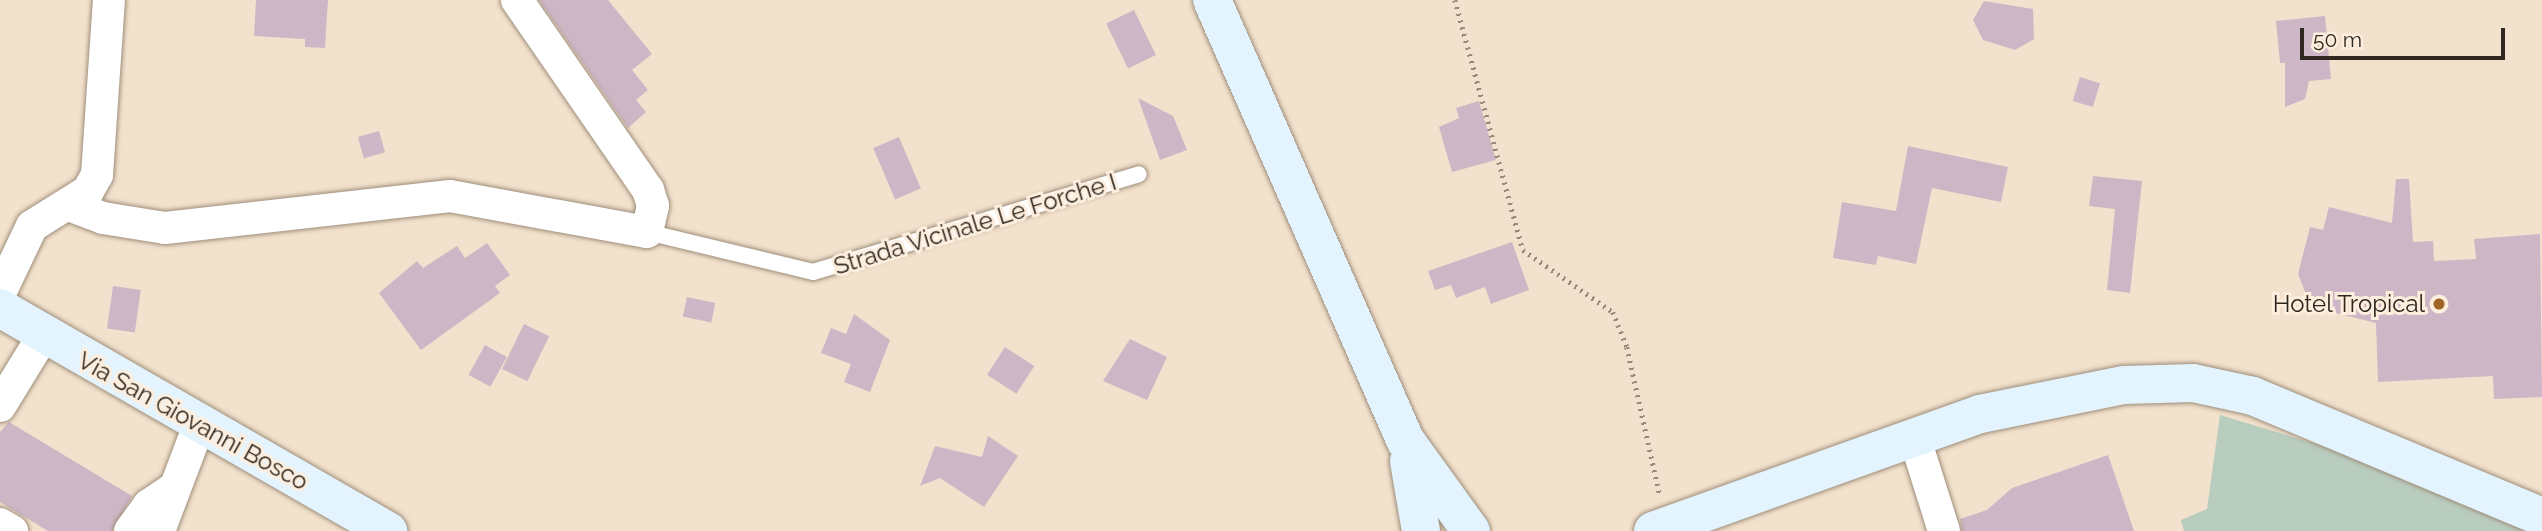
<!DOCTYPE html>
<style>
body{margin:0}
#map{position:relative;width:2542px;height:531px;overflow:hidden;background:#f2e1cc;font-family:Raleway,sans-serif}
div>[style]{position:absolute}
.green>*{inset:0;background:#b9cdbf}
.building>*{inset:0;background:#cdb7c6;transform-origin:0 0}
.path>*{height:4.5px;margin-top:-2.25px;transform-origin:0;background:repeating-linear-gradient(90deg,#94897a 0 2px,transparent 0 7px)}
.roads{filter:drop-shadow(0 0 2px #9e8e7b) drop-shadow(0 0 2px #9e8e7b)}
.lane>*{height:16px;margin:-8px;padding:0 8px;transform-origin:8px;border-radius:8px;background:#fff}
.street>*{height:32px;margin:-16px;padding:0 16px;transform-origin:16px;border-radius:16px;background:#fff}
.secondary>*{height:38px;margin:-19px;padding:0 19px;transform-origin:19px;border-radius:19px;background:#e3f4fe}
.dots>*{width:19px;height:19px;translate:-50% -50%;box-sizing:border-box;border:4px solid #fdeede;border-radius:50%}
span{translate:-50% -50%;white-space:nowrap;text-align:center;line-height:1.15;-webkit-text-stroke:6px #fdeede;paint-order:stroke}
.street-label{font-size:24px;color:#2e2820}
.poi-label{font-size:24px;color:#2e2820}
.right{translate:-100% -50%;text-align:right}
.scale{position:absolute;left:2300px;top:28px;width:205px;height:32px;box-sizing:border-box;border:4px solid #2e2820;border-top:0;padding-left:9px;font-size:21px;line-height:24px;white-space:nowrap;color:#2e2820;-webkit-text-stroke:5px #fdeede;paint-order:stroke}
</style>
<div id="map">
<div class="green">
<i style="clip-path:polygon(2220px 415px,2349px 454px,2530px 531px,2184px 531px,2181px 520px,2207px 509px)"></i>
</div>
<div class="building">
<i style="clip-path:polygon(256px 0,328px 0,325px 48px,305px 47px,305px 39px,254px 36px)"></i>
<i style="clip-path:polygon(539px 0,608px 0,652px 54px,632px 70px,648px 90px,636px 100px,646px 112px,628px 128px)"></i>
<i style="clip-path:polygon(1984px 1px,2033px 9px,2034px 39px,2015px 50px,1983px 40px,1973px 20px)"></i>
<i style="left:1134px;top:10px;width:50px;height:31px;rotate:64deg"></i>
<i style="clip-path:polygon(2325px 16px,2331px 79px,2309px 81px,2305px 99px,2285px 107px,2285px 63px,2280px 63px,2276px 21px)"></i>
<i style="left:2080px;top:77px;width:21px;height:25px;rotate:17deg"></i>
<i style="clip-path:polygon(1138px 98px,1173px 116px,1187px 150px,1160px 160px)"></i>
<i style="clip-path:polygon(1479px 101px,1496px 160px,1452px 172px,1439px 127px,1459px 118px,1456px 108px)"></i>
<i style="left:379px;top:131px;width:22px;height:22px;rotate:74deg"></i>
<i style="left:899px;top:137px;width:56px;height:28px;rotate:67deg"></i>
<i style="clip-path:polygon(1908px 146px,2008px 167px,2001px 202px,1932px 188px,1916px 264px,1878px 256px,1876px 265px,1833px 258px,1842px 202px,1896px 211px)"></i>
<i style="clip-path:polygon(2093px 176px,2142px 181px,2130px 293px,2107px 290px,2115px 209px,2089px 206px)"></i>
<i style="clip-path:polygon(2396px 179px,2409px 179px,2413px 242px,2433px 241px,2434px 261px,2476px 259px,2474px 239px,2540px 234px,2542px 397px,2494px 399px,2493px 376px,2378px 382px,2376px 323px,2311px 307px,2298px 274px,2310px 227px,2323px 230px,2329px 207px,2392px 223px)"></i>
<i style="clip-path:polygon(1512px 242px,1529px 290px,1491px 304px,1485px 287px,1456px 298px,1451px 285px,1435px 290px,1428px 271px)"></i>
<i style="clip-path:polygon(487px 243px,510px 275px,495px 286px,500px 293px,421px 350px,379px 293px,417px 261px,423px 268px,457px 246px,465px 258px)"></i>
<i style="left:113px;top:286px;width:28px;height:43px;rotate:8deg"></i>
<i style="left:687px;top:297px;width:29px;height:20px;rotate:12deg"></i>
<i style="clip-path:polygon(854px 314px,890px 340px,870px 392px,844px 382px,851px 364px,821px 353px,831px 328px,846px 334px)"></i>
<i style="left:524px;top:324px;width:28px;height:50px;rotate:26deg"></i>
<i style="clip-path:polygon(1130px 339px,1167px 357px,1147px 400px,1103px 381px)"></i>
<i style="left:485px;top:345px;width:25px;height:34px;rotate:29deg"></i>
<i style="left:1005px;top:347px;width:35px;height:33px;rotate:33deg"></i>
<i style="clip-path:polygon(9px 422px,132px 496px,112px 531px,48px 531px,0 502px,0 432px)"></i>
<i style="clip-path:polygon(988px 436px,1018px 456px,984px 507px,940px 478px,920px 486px,935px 446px,982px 457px)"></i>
<i style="clip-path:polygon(2108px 455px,2134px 531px,1962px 531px,1960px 519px,1987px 510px,2012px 488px)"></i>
</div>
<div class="path">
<i style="left:1455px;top:0;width:259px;rotate:74.8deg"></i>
<i style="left:1523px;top:250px;width:109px;rotate:34.6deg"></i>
<i style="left:1613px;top:312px;width:38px;rotate:68deg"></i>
<i style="left:1627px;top:347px;width:153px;rotate:77.5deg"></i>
</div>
<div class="roads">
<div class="lane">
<i style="left:647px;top:232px;width:171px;rotate:13.5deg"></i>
<i style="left:813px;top:272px;width:340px;rotate:-16.7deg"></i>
</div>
<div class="street">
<i style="left:69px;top:205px;width:36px;rotate:21deg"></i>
<i style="left:103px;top:218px;width:63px;rotate:9.2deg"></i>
<i style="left:165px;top:228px;width:287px;rotate:-6.4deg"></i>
<i style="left:450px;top:196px;width:200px;rotate:10.4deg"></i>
<i style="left:647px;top:232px;width:27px;rotate:-77deg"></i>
<i style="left:653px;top:206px;width:17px;rotate:-107deg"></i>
<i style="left:648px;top:190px;width:231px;rotate:-124.6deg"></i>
<i style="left:0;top:293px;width:74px;rotate:-64.5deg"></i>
<i style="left:32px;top:226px;width:66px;rotate:-32deg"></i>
<i style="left:88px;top:191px;width:18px;rotate:-61deg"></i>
<i style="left:97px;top:175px;width:175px;rotate:-86.1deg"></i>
<i style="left:0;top:406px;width:82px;rotate:-58.4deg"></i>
<i style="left:1915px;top:439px;width:96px;rotate:72.5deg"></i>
<i style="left:0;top:524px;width:14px;rotate:30deg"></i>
<i style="left:130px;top:531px;width:32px;rotate:-54deg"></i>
<i style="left:149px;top:505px;width:29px;rotate:-34deg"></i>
<i style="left:159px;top:531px;width:113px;rotate:-69.3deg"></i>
</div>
<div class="secondary">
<i style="left:1212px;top:0;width:482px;rotate:66.3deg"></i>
<i style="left:1406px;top:441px;width:111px;rotate:54.2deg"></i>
<i style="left:0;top:308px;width:448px;rotate:29.9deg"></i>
<i style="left:1409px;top:461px;width:71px;rotate:80.3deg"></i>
<i style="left:1653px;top:531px;width:347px;rotate:-19.7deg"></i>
<i style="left:1980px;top:414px;width:147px;rotate:-11.4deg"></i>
<i style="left:2124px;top:385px;width:69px;rotate:-1.7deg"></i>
<i style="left:2193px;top:383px;width:61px;rotate:12.2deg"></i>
<i style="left:2253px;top:396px;width:313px;rotate:22.7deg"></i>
</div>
</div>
<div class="dots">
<i style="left:2439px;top:304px;background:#a16427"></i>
</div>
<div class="street-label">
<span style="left:975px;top:224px;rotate:-17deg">Strada Vicinale Le Forche I</span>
<span style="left:193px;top:421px;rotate:29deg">Via San Giovanni Bosco</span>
</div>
<div class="poi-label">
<span class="right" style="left:2425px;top:304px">Hotel Tropical</span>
</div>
<div class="scale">50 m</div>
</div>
